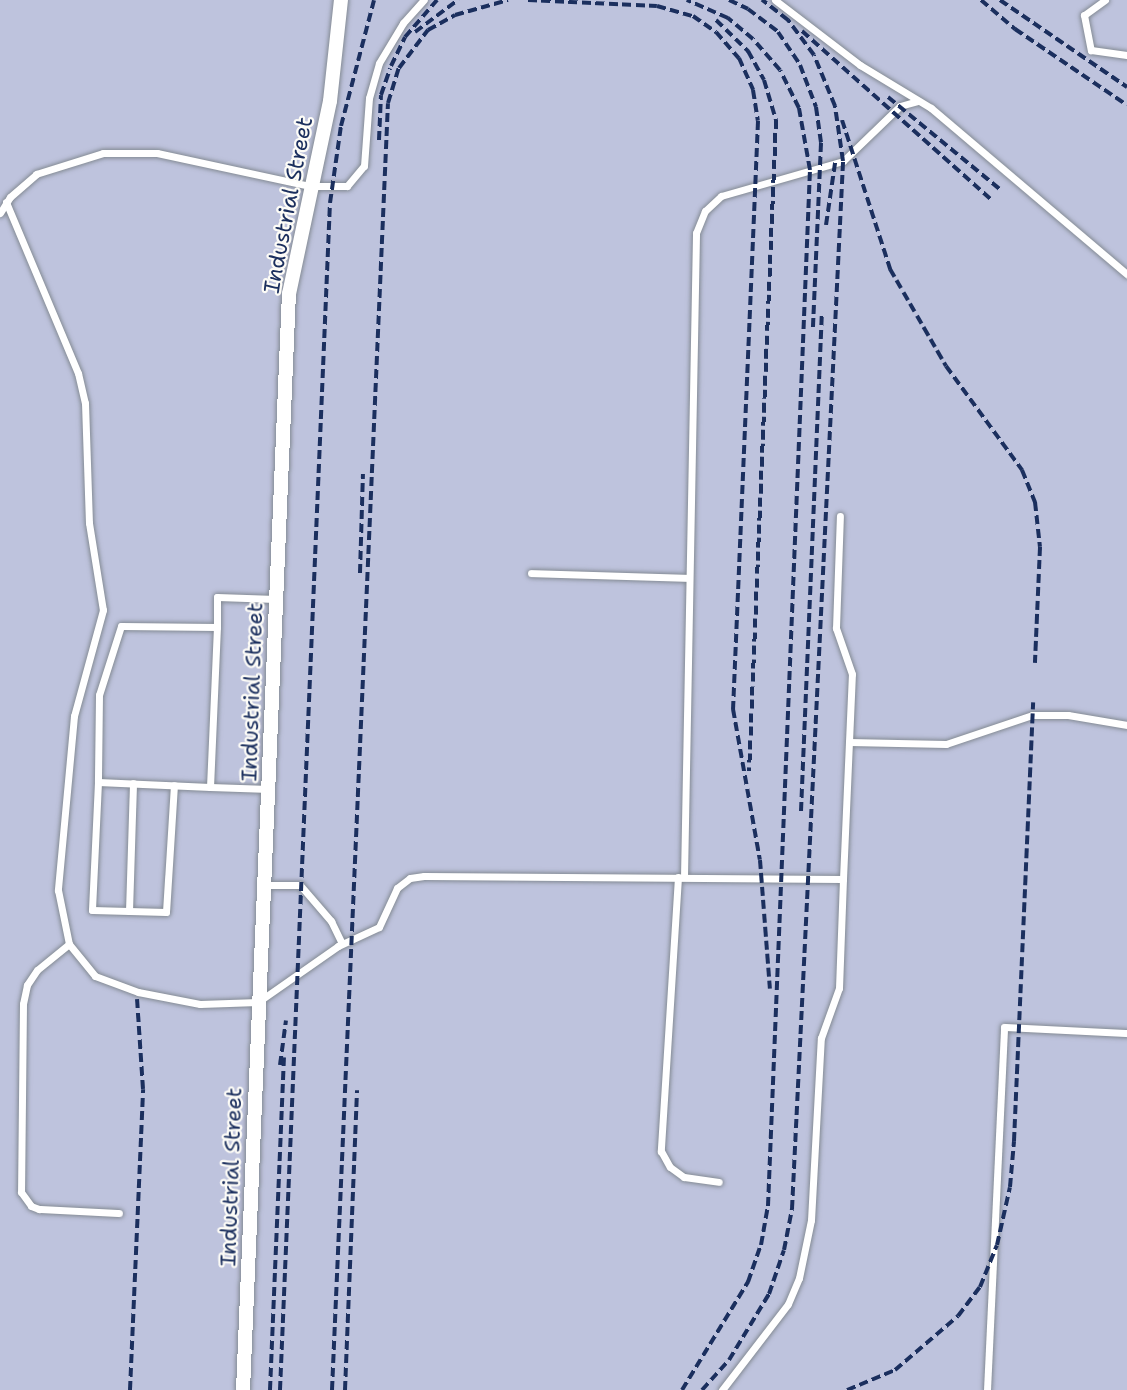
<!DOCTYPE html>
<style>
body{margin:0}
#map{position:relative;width:1127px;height:1390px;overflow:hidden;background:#ece7cb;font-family:"Shantell Sans",sans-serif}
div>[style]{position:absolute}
.industrial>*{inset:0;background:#bec3dd;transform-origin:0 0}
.roads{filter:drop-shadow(0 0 2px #848b94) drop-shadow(0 0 2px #848b94)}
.service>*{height:7px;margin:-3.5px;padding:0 3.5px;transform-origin:3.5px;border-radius:3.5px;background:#fff}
.minor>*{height:14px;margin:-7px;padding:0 7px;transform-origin:7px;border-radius:7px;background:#fff}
.rail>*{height:4px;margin-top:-2px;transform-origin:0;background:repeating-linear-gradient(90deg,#1b2f5e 0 9px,transparent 0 13.5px)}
span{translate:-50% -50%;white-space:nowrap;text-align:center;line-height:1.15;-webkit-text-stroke:4.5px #fdfcf7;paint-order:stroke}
.street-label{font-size:22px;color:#1b2f5e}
</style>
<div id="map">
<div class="industrial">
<i style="left:0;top:0;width:1127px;height:1390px"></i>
</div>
<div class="roads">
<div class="service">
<i style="left:775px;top:0;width:107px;rotate:37.4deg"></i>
<i style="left:860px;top:65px;width:83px;rotate:31.2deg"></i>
<i style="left:931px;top:108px;width:257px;rotate:40.3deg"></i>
<i style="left:1105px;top:0;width:26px;rotate:144deg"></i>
<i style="left:1084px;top:15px;width:36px;rotate:79deg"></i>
<i style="left:1091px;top:50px;width:36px;rotate:8deg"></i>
<i style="left:6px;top:202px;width:186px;rotate:67.2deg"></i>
<i style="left:78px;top:373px;width:31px;rotate:77deg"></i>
<i style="left:85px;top:403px;width:120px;rotate:88.1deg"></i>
<i style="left:89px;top:523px;width:88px;rotate:80.9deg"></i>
<i style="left:103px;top:610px;width:110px;rotate:105.3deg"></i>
<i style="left:74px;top:716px;width:175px;rotate:95.3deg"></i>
<i style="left:58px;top:890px;width:55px;rotate:78.5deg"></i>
<i style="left:69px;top:944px;width:41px;rotate:50.9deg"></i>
<i style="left:95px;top:976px;width:46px;rotate:20.4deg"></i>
<i style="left:138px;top:992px;width:63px;rotate:11deg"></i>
<i style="left:200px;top:1004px;width:58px;rotate:-2deg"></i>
<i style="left:258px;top:1002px;width:98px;rotate:-35deg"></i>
<i style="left:338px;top:946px;width:45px;rotate:-24.9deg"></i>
<i style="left:379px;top:927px;width:43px;rotate:-65.2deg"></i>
<i style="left:397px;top:888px;width:16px;rotate:-38deg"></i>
<i style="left:410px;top:878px;width:14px;rotate:-8deg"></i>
<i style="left:424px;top:876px;width:419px;rotate:0.4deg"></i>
<i style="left:0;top:213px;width:19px;rotate:-58deg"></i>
<i style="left:10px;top:197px;width:35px;rotate:-41deg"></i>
<i style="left:36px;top:174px;width:70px;rotate:-17.4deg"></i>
<i style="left:103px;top:153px;width:54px"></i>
<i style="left:157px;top:153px;width:157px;rotate:12.2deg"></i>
<i style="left:310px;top:186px;width:37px"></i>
<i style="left:347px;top:186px;width:26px;rotate:-50deg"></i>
<i style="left:364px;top:166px;width:68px;rotate:-85.8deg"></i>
<i style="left:369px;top:98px;width:36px;rotate:-74deg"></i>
<i style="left:379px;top:63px;width:47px;rotate:-59deg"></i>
<i style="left:403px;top:23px;width:31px;rotate:-48deg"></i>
<i style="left:531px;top:573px;width:157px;rotate:1.8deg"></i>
<i style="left:217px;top:627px;width:30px;rotate:-90deg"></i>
<i style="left:217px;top:597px;width:59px;rotate:1.9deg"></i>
<i style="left:849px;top:742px;width:97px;rotate:1.2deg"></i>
<i style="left:946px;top:744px;width:91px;rotate:-18.6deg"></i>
<i style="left:1032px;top:715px;width:36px"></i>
<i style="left:1068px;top:715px;width:60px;rotate:9.6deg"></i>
<i style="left:98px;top:782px;width:128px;rotate:92.7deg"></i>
<i style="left:92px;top:910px;width:74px;rotate:1.5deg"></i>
<i style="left:166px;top:912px;width:127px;rotate:-86.4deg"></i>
<i style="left:210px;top:787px;width:160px;rotate:-87.5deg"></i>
<i style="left:217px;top:627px;width:96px;rotate:-179.4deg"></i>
<i style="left:121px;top:626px;width:72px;rotate:107.7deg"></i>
<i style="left:99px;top:695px;width:87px;rotate:90.7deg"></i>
<i style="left:98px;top:782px;width:112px;rotate:2.6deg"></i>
<i style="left:210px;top:787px;width:59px;rotate:1.9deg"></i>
<i style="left:678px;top:877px;width:275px;rotate:93.6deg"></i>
<i style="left:661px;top:1151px;width:18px;rotate:61deg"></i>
<i style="left:670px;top:1167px;width:17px;rotate:36deg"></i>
<i style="left:684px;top:1177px;width:35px;rotate:8deg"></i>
<i style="left:684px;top:877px;width:644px;rotate:-88.93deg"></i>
<i style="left:696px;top:233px;width:24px;rotate:-68deg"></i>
<i style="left:705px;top:211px;width:22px;rotate:-43deg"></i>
<i style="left:721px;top:196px;width:127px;rotate:-16deg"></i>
<i style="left:843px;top:161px;width:79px;rotate:-44deg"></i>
<i style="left:900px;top:106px;width:19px;rotate:-16deg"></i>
<i style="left:264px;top:885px;width:36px"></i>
<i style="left:300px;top:885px;width:48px;rotate:49.3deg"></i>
<i style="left:331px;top:921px;width:25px;rotate:64deg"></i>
<i style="left:129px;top:911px;width:128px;rotate:-88.2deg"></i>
<i style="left:69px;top:944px;width:41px;rotate:140.9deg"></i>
<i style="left:37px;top:970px;width:18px;rotate:124deg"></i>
<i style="left:27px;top:985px;width:19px;rotate:102deg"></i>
<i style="left:23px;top:1004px;width:188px;rotate:90.6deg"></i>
<i style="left:21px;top:1192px;width:17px;rotate:54deg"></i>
<i style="left:31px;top:1206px;width:9px;rotate:21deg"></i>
<i style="left:39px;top:1209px;width:80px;rotate:2.9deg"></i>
<i style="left:722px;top:1390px;width:108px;rotate:-52.5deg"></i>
<i style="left:788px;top:1304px;width:28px;rotate:-67deg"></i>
<i style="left:799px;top:1278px;width:59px;rotate:-78.3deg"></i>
<i style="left:811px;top:1220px;width:182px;rotate:-86.9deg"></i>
<i style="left:821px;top:1038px;width:53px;rotate:-70.2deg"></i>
<i style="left:839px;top:988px;width:109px;rotate:-87.9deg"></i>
<i style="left:843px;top:879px;width:205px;rotate:-87.5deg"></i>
<i style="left:852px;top:674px;width:49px;rotate:-109.2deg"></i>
<i style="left:836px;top:628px;width:112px;rotate:-88deg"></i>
<i style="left:987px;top:1390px;width:363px;rotate:-87.3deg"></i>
<i style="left:1004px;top:1027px;width:123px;rotate:2.8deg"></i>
</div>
<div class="minor">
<i style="left:243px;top:1390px;width:1097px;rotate:-87.6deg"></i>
<i style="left:289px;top:294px;width:197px;rotate:-78deg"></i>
<i style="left:330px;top:101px;width:102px;rotate:-83.8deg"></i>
</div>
</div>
<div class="rail">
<i style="left:528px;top:0;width:129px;rotate:2.7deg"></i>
<i style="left:657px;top:6px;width:37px;rotate:16deg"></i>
<i style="left:693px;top:16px;width:28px;rotate:35deg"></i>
<i style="left:716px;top:32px;width:35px;rotate:49deg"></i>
<i style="left:739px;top:58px;width:35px;rotate:66deg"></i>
<i style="left:753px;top:90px;width:31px;rotate:81deg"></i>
<i style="left:758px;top:121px;width:589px;rotate:92.43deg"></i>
<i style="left:733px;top:709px;width:153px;rotate:79.9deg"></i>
<i style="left:760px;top:860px;width:129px;rotate:85.6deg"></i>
<i style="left:729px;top:0;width:21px;rotate:25deg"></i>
<i style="left:748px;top:9px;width:38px;rotate:37deg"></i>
<i style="left:778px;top:32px;width:40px;rotate:56deg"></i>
<i style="left:800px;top:65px;width:45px;rotate:69.1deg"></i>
<i style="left:816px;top:107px;width:36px;rotate:82deg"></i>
<i style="left:821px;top:143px;width:185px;rotate:92.5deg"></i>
<i style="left:981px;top:0;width:45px;rotate:40.5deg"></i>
<i style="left:1015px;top:29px;width:135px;rotate:34.2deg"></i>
<i style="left:1000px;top:0;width:154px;rotate:34.4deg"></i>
<i style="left:716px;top:20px;width:45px;rotate:44.1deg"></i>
<i style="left:748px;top:51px;width:33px;rotate:61deg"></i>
<i style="left:764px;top:80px;width:42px;rotate:73.3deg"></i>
<i style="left:776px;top:120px;width:652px;rotate:92.37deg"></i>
<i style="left:802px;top:31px;width:254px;rotate:41.7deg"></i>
<i style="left:415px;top:32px;width:54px;rotate:-36.7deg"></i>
<i style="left:391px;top:66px;width:32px;rotate:-64deg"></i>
<i style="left:405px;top:37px;width:49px;rotate:-49.1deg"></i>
<i style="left:888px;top:97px;width:146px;rotate:39.5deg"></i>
<i style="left:842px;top:120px;width:157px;rotate:72.1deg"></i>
<i style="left:890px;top:269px;width:112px;rotate:60deg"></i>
<i style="left:946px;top:366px;width:129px;rotate:53.8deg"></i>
<i style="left:1022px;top:470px;width:35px;rotate:68deg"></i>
<i style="left:1035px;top:502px;width:45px;rotate:83.7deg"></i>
<i style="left:1040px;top:547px;width:116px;rotate:92.5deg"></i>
<i style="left:379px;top:140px;width:45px;rotate:-87.5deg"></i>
<i style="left:381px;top:95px;width:28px;rotate:-71deg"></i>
<i style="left:826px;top:225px;width:63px;rotate:-81.7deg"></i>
<i style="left:360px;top:573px;width:99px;rotate:-88.3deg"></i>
<i style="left:801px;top:811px;width:497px;rotate:-87.6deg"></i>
<i style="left:280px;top:1065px;width:45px;rotate:-82.4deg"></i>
<i style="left:130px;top:1390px;width:301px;rotate:-87.5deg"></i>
<i style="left:143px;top:1089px;width:90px;rotate:-93.8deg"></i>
<i style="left:270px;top:1390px;width:333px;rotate:-87.6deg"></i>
<i style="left:280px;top:1390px;width:1188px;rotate:-87.59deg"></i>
<i style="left:330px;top:203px;width:78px;rotate:-81.9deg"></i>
<i style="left:341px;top:126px;width:130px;rotate:-75.3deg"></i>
<i style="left:332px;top:1390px;width:1288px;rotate:-87.51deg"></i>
<i style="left:388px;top:103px;width:37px;rotate:-73deg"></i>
<i style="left:399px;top:68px;width:48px;rotate:-52.7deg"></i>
<i style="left:428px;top:30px;width:31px;rotate:-29deg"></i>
<i style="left:455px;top:15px;width:55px;rotate:-15.8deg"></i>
<i style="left:345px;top:1390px;width:300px;rotate:-87.7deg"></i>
<i style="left:682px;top:1390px;width:127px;rotate:-58.6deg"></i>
<i style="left:748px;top:1282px;width:39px;rotate:-71deg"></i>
<i style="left:761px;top:1245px;width:40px;rotate:-80deg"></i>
<i style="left:768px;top:1206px;width:1037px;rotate:-87.68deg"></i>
<i style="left:810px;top:170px;width:63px;rotate:-100.1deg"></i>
<i style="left:799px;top:108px;width:42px;rotate:-116.6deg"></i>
<i style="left:780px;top:70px;width:41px;rotate:-131.1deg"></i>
<i style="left:753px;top:39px;width:33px;rotate:-140deg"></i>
<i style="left:728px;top:18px;width:45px;rotate:-156.3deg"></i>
<i style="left:702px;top:1390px;width:40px;rotate:-48deg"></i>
<i style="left:729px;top:1360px;width:77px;rotate:-58.8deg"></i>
<i style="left:769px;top:1294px;width:46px;rotate:-71.2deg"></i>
<i style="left:784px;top:1250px;width:42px;rotate:-79deg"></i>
<i style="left:792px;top:1209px;width:1049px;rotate:-87.21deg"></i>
<i style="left:843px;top:161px;width:56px;rotate:-98.3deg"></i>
<i style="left:835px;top:106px;width:55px;rotate:-112.4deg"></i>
<i style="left:814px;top:55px;width:44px;rotate:-126.6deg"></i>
<i style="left:788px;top:20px;width:33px;rotate:-142deg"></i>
<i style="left:847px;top:1390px;width:52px;rotate:-22.6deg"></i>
<i style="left:895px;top:1370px;width:83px;rotate:-40.6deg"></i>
<i style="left:958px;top:1316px;width:36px;rotate:-53deg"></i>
<i style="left:980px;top:1287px;width:45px;rotate:-68deg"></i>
<i style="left:997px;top:1245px;width:59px;rotate:-77.4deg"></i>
<i style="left:1010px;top:1187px;width:46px;rotate:-85deg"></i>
<i style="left:1014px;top:1141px;width:439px;rotate:-87.5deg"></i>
</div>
<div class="street-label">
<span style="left:288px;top:205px;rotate:-79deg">Industrial Street</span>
<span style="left:252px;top:692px;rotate:-88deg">Industrial Street</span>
<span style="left:231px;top:1177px;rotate:-88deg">Industrial Street</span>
</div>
</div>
